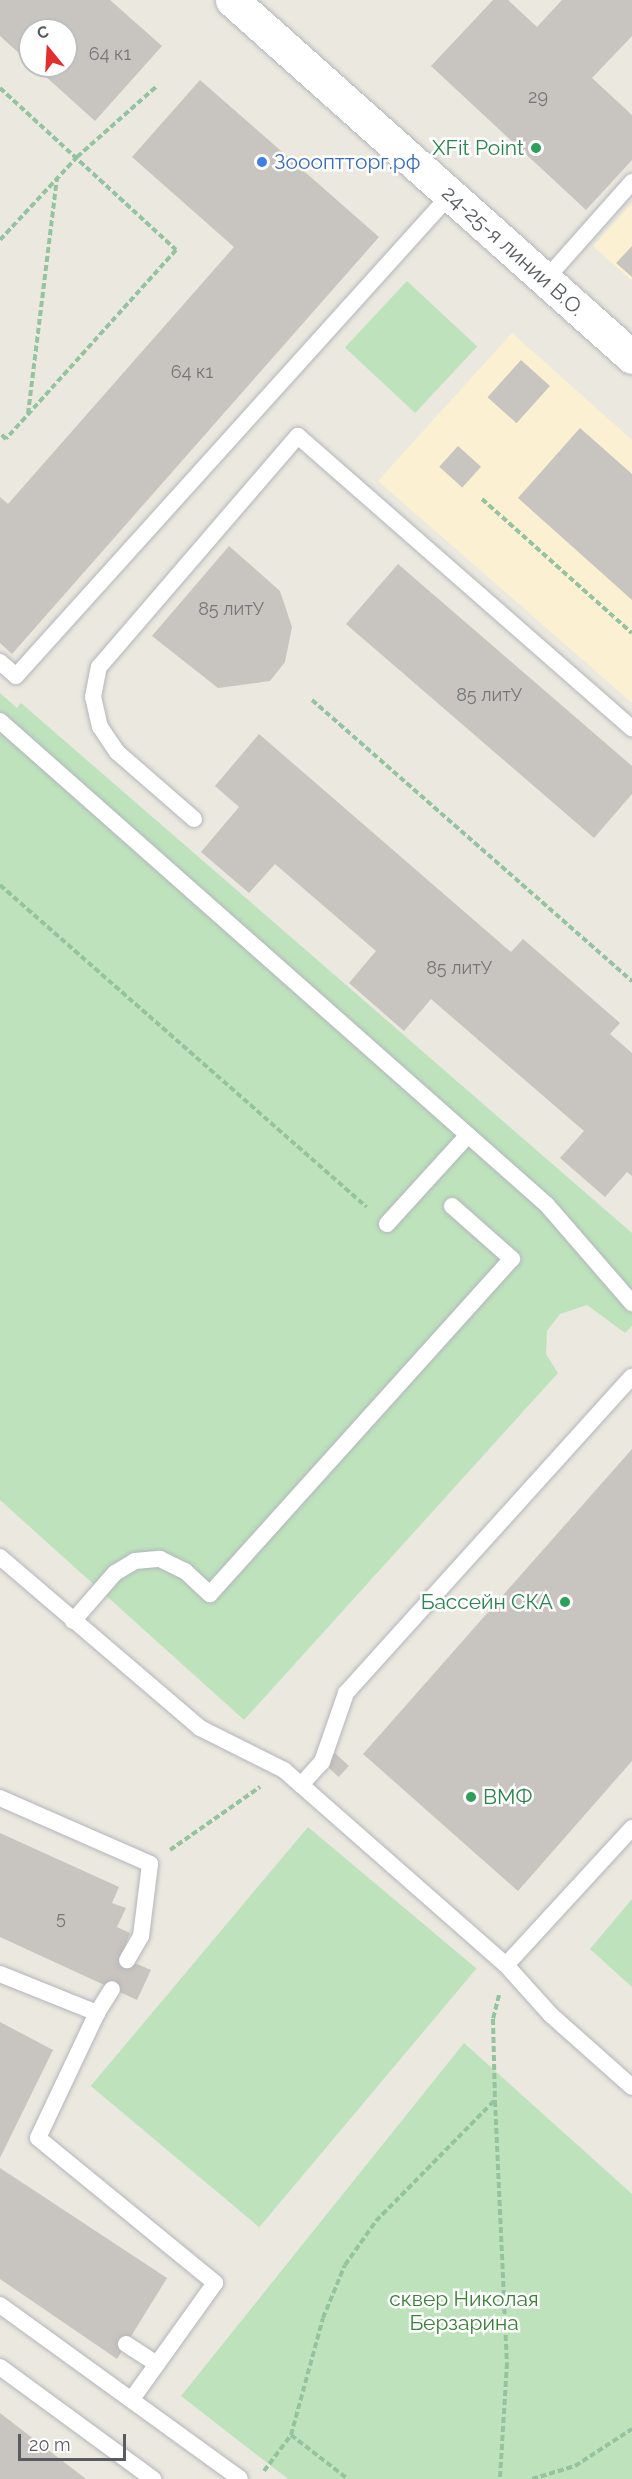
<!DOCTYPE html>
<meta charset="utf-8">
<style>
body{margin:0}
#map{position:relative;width:632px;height:2479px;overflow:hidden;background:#ebe8df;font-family:Raleway,sans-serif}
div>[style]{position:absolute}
.commercial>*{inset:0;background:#fcf0d3}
.green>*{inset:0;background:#bee3bc;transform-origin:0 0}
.building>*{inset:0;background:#c8c4bf;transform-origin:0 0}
.path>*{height:4px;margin-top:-2px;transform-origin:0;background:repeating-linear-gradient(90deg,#95c39f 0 6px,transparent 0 9px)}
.roads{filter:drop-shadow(0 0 2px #b2b6ba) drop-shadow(0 0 2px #b2b6ba)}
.service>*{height:16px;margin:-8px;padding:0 8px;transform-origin:8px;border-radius:8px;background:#fff}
.minor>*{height:33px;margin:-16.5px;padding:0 16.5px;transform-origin:16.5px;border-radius:16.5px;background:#fff}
.dots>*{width:16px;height:16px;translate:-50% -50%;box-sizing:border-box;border:3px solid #fff;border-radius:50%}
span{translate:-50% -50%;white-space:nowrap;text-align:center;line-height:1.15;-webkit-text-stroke:5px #fff;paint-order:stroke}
.number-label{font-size:18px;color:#747678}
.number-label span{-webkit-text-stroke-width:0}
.leisure-label{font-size:21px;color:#27864d}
.right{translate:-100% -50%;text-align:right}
.left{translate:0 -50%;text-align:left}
.shop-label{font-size:21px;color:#366cbe}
.street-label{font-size:21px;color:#585c60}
.park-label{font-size:21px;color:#388236}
.north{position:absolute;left:18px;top:18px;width:60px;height:60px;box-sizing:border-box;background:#fff;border:2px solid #bcbebf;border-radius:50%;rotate:342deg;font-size:16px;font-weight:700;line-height:24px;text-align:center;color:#585c60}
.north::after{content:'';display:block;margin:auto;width:21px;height:27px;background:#e42e2d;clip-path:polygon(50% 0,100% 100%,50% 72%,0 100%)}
.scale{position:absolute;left:18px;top:2434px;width:108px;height:27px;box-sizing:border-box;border:3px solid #585c60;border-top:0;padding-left:8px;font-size:18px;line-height:21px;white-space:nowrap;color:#585c60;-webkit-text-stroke:4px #fff;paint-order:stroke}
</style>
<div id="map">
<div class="commercial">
<i style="clip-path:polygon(632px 203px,632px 281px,593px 246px)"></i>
<i style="clip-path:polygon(512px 333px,632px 440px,632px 703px,378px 481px)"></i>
</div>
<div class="green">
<i style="left:407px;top:281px;width:96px;height:91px;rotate:43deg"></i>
<i style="clip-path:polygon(0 693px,17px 708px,21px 703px,632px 1233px,632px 1326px,625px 1333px,587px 1305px,560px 1314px,547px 1331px,546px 1354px,558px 1373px,244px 1720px,0 1500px)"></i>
<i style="left:308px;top:1827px;width:220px;height:338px;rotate:40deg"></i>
<i style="clip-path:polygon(632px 1899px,632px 1987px,590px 1949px)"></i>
<i style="clip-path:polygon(464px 2043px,632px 2194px,632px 2479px,288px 2479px,181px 2396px)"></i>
</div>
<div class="building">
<i style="clip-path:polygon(0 0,110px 0,162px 46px,95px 121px,34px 66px,66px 66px,66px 30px,30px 30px,30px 63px,0 36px)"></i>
<i style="clip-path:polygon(493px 0,508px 0,537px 27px,562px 0,632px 0,632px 36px,592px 78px,632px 115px,632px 160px,586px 210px,431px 66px)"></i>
<i style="clip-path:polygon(200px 80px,379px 237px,12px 654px,0 643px,0 497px,8px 504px,234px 247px,132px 157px)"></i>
<i style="clip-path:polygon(632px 246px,632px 277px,616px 263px)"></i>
<i style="left:521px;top:360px;width:39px;height:50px;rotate:42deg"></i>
<i style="clip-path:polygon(580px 428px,632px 474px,632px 600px,518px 498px)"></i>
<i style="left:458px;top:446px;width:31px;height:28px;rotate:42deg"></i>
<i style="clip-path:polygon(229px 546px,280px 591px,292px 627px,285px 662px,270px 681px,218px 688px,152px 636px)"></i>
<i style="clip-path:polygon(398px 564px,632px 766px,632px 794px,594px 838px,346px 624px)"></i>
<i style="clip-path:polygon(259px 734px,511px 952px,523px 939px,620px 1023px,610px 1034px,632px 1053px,632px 1176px,627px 1172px,605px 1197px,560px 1158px,584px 1131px,431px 999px,404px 1031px,349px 983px,376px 951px,275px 864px,249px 893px,201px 852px,239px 807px,215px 786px)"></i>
<i style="clip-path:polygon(632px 1449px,632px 1761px,518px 1891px,363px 1754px)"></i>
<i style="left:335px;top:1753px;width:19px;height:15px;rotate:43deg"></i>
<i style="clip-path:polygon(0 1833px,119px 1887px,112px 1903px,126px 1908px,117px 1927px,130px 1933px,121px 1957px,151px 1970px,137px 2000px,0 1937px)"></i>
<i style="clip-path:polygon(0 2022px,53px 2050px,0 2158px)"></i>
<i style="clip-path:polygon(0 2168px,167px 2278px,117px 2359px,0 2279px)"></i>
<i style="clip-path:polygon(0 2413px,86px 2479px,0 2479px)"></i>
</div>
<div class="path">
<i style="left:0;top:88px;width:239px;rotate:42.6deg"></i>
<i style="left:176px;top:250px;width:254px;rotate:132deg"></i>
<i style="left:6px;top:439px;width:8px;rotate:-135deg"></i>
<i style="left:0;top:240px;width:113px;rotate:-47.1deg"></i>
<i style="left:77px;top:157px;width:108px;rotate:-41.6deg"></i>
<i style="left:28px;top:414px;width:238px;rotate:-83deg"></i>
<i style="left:482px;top:499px;width:201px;rotate:41.8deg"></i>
<i style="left:312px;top:700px;width:426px;rotate:41.3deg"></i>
<i style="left:0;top:885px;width:488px;rotate:41.3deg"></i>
<i style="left:170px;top:1850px;width:110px;rotate:-35deg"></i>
<i style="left:499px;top:1995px;width:25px;rotate:104deg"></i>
<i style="left:493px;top:2019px;width:82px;rotate:88.6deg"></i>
<i style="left:495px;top:2101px;width:262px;rotate:87.4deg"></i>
<i style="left:507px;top:2363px;width:116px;rotate:93.5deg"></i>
<i style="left:291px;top:2435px;width:72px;rotate:37.7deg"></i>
<i style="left:264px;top:2471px;width:45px;rotate:-53.1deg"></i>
<i style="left:291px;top:2435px;width:121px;rotate:-74.7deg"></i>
<i style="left:323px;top:2318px;width:57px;rotate:-67.5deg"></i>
<i style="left:345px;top:2265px;width:54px;rotate:-54.8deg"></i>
<i style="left:376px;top:2221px;width:168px;rotate:-45.5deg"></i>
<i style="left:532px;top:2479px;width:45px;rotate:-16.8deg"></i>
<i style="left:575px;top:2466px;width:68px;rotate:-33deg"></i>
</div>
<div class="roads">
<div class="service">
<i style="left:545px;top:280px;width:131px;rotate:-48.4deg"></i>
<i style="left:0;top:662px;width:21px;rotate:41deg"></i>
<i style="left:16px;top:676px;width:648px;rotate:-47.94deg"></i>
<i style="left:0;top:721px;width:730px;rotate:41.5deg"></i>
<i style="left:547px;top:1205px;width:130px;rotate:49.1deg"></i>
<i style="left:194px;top:819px;width:102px;rotate:-139deg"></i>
<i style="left:117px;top:752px;width:30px;rotate:-124deg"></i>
<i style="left:100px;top:727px;width:31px;rotate:-103deg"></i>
<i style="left:93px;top:697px;width:31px;rotate:-79deg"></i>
<i style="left:99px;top:667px;width:305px;rotate:-49.3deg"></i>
<i style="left:298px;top:436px;width:444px;rotate:41.2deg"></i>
<i style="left:387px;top:1224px;width:120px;rotate:-47.7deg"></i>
<i style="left:0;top:1557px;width:263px;rotate:40.5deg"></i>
<i style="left:200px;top:1728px;width:94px;rotate:26.6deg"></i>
<i style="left:284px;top:1770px;width:295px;rotate:41.3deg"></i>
<i style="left:506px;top:1965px;width:67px;rotate:48deg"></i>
<i style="left:551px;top:2015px;width:108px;rotate:41.6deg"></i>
<i style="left:73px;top:1621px;width:64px;rotate:-48.8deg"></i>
<i style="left:115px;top:1573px;width:23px;rotate:-31deg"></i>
<i style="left:135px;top:1561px;width:25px;rotate:-5deg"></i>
<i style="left:160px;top:1559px;width:28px;rotate:26deg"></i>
<i style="left:185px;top:1571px;width:34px;rotate:43deg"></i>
<i style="left:210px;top:1594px;width:451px;rotate:-48deg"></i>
<i style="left:512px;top:1259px;width:80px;rotate:-138.5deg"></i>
<i style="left:301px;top:1785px;width:31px;rotate:-48deg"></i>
<i style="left:322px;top:1762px;width:73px;rotate:-70.8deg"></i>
<i style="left:346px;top:1693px;width:426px;rotate:-47.9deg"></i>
<i style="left:0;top:1798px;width:164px;rotate:23.7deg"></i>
<i style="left:150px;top:1864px;width:73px;rotate:97.1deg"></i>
<i style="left:141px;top:1936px;width:28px;rotate:120deg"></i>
<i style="left:506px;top:1965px;width:186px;rotate:-47.4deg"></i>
<i style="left:0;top:1974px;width:105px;rotate:21.9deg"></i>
<i style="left:97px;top:2013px;width:138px;rotate:115.3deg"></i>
<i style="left:38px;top:2138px;width:229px;rotate:39.3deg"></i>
<i style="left:215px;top:2283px;width:143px;rotate:125.6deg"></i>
<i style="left:97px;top:2013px;width:28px;rotate:-58deg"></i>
<i style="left:0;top:2305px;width:296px;rotate:35.9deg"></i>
<i style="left:126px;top:2344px;width:37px;rotate:33deg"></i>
<i style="left:0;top:2367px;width:190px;rotate:36.2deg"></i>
</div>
<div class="minor">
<i style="left:232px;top:0;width:536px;rotate:41.75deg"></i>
</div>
</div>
<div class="dots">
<i style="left:536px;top:148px;background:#2e9e5b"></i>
<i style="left:262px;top:162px;background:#3f7fe0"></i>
<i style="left:565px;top:1602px;background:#2e9e5b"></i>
<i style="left:471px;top:1797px;background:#2e9e5b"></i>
</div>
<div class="number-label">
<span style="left:110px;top:54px">64 к1</span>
<span style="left:538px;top:97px">29</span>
<span style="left:192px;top:372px">64 к1</span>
<span style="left:231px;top:609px">85 литУ</span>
<span style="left:489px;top:695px">85 литУ</span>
<span style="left:459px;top:968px">85 литУ</span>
<span style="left:61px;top:1918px">5</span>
</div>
<div class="leisure-label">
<span class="right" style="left:524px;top:148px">XFit Point</span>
<span class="right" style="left:553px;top:1602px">Бассейн СКА</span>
<span class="left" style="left:483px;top:1797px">ВМФ</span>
</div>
<div class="shop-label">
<span class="left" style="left:274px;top:162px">Зоооптторг.рф</span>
</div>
<div class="street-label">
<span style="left:513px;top:251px;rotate:42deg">24-25-я линии В.О.</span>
</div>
<div class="park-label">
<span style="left:464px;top:2311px">сквер Николая<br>Берзарина</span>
</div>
<div class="north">С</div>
<div class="scale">20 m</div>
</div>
